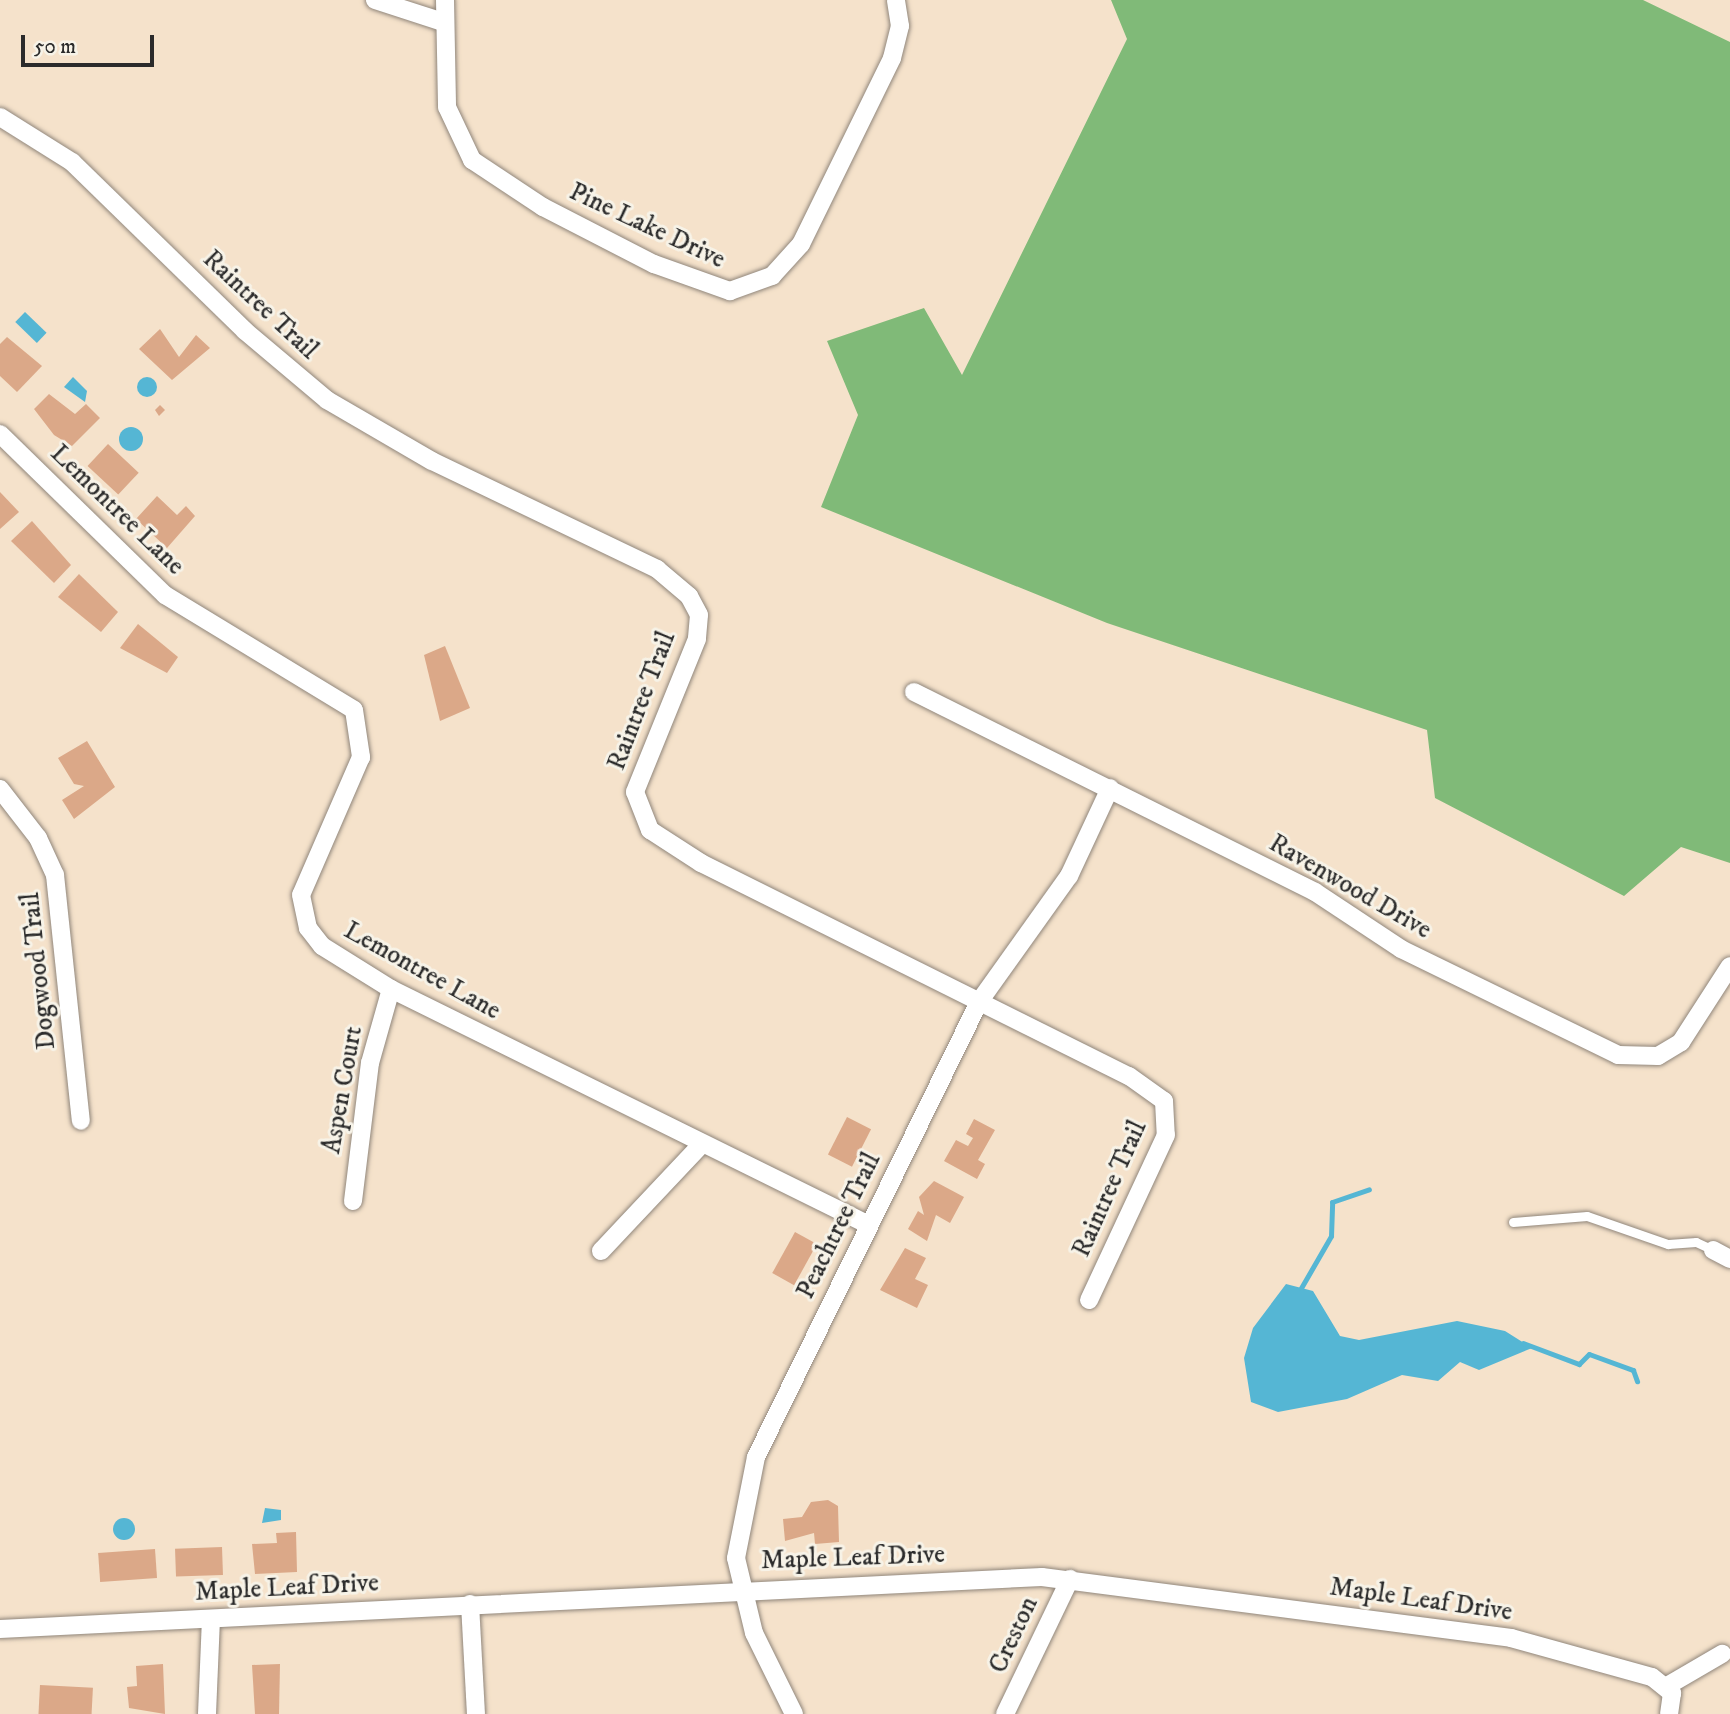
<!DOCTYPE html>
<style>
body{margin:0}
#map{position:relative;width:1730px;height:1714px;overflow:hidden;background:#f5e2cb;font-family:"IM FELL DW Pica",serif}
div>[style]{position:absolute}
.forest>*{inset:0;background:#80ba78}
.water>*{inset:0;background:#55b6d4;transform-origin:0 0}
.round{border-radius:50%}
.stream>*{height:5px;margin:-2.5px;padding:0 2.5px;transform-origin:2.5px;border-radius:2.5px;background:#55b6d4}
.building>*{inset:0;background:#dba888;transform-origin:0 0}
.roads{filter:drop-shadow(0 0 2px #90867b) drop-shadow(0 0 2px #90867b)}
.lane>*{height:9px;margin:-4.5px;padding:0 4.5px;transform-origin:4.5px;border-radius:4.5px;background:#fff}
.street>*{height:18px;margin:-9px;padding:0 9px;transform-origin:9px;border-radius:9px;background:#fff}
span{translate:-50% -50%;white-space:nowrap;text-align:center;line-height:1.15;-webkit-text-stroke:6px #f7f3e8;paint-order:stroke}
.street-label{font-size:26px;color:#2b2b2b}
.scale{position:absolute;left:21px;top:35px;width:133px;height:32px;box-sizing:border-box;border:4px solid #2b2b2b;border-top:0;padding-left:9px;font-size:21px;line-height:24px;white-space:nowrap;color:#2b2b2b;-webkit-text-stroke:5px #f7f3e8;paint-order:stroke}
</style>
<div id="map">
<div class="forest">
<i style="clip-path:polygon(1111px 0,1643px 0,1730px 42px,1730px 863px,1681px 847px,1624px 896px,1435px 798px,1427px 730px,1107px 623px,821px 507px,858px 415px,827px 341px,924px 308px,962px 375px,1127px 39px)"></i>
</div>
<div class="water">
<i style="left:25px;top:312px;width:30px;height:14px;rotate:44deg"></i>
<i class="round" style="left:137px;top:377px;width:20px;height:20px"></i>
<i style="clip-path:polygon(73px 377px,87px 391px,85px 402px,64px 387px)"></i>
<i class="round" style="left:119px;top:427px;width:24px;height:24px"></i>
<i style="clip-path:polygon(1286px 1284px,1313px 1291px,1340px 1336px,1359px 1340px,1457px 1321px,1505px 1331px,1532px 1348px,1479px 1370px,1460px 1362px,1438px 1381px,1402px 1375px,1347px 1399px,1278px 1412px,1251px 1402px,1244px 1358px,1253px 1328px)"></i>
<i style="clip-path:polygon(265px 1508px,281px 1510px,281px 1520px,262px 1523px)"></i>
<i class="round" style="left:113px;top:1518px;width:22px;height:22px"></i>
</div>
<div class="stream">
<i style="left:1301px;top:1288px;width:60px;rotate:-60deg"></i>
<i style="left:1331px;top:1236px;width:34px;rotate:-88deg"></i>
<i style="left:1332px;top:1202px;width:39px;rotate:-19deg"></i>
<i style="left:1523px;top:1343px;width:60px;rotate:20.6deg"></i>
<i style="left:1579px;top:1364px;width:14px;rotate:-45deg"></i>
<i style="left:1589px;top:1354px;width:47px;rotate:20deg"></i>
<i style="left:1633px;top:1370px;width:12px;rotate:70deg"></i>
</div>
<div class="building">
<i style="clip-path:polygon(160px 329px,179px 357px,196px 335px,210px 348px,172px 380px,139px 349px)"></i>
<i style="clip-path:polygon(7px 337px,42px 366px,17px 392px,0 376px,0 344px)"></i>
<i style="clip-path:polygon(49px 394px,75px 414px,86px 404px,100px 418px,72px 446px,54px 435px,34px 409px)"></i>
<i style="clip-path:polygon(160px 405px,165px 410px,159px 416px,155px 410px)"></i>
<i style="left:108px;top:444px;width:42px;height:30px;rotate:43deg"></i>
<i style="clip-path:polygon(0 492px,19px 512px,0 529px)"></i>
<i style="clip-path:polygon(157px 496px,177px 515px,186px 506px,195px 516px,167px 548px,136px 519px)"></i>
<i style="clip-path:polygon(32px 521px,71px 565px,54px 583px,11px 541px)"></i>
<i style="clip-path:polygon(79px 574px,118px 612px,101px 632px,58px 597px)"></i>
<i style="clip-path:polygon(138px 624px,178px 657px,167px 673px,120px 648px)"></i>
<i style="clip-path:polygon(445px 646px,470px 708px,440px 721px,424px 655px)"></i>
<i style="clip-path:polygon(87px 741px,115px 787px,74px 819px,62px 800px,84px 786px,74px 784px,58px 758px)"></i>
<i style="left:847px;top:1117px;width:27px;height:42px;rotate:27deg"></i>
<i style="clip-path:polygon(974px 1119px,995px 1130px,978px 1160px,985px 1164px,977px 1179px,944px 1161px,956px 1140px,968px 1146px,973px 1138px,966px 1134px)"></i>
<i style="clip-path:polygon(934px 1181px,964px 1197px,950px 1223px,936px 1215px,927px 1241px,908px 1229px,918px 1211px,924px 1215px,919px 1197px)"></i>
<i style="left:795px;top:1232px;width:25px;height:47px;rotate:29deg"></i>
<i style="clip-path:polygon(905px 1248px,926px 1258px,915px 1279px,928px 1285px,917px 1308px,880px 1290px)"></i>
<i style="clip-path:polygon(828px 1500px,838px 1506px,839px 1542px,815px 1544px,814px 1533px,785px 1541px,783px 1519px,802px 1517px,811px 1502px)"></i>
<i style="clip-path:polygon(296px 1532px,297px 1572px,255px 1574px,252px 1544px,277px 1543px,276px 1533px)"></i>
<i style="left:222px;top:1547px;width:28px;height:47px;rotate:88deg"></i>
<i style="left:155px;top:1549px;width:29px;height:57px;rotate:86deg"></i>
<i style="clip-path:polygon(163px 1664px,165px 1714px,129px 1708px,127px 1687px,137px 1686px,136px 1666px)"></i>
<i style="clip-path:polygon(280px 1664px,279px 1714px,255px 1714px,252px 1665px)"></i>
<i style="left:40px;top:1685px;width:53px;height:29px;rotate:3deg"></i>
</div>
<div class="roads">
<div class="lane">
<i style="left:1513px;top:1222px;width:74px;rotate:-4.6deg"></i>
<i style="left:1587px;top:1216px;width:86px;rotate:19.1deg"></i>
<i style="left:1668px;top:1244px;width:28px;rotate:-4deg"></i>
<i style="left:1696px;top:1242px;width:19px;rotate:25deg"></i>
</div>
<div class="street">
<i style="left:375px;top:0;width:71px;rotate:17.9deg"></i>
<i style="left:445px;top:0;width:107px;rotate:88.9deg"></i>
<i style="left:447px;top:107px;width:59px;rotate:64.7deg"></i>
<i style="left:472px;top:160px;width:85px;rotate:33.5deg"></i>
<i style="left:543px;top:207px;width:125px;rotate:27.2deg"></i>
<i style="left:654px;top:264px;width:81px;rotate:19.6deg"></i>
<i style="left:730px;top:291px;width:45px;rotate:-19.7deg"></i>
<i style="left:772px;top:276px;width:43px;rotate:-47.8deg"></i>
<i style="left:801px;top:244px;width:207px;rotate:-63.9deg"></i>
<i style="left:892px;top:58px;width:33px;rotate:-76deg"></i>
<i style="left:900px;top:26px;width:26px;rotate:-99deg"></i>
<i style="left:0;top:117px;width:85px;rotate:32deg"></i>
<i style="left:72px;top:162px;width:242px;rotate:44.3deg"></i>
<i style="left:245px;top:331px;width:107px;rotate:40.1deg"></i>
<i style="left:327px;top:400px;width:121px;rotate:30.2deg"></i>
<i style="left:432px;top:461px;width:250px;rotate:25.6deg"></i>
<i style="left:657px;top:569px;width:42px;rotate:40.2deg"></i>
<i style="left:689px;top:596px;width:21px;rotate:62deg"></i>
<i style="left:699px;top:615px;width:24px;rotate:95deg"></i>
<i style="left:697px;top:639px;width:165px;rotate:112.1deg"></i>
<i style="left:635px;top:792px;width:41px;rotate:68.5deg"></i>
<i style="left:650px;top:830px;width:61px;rotate:32.9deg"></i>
<i style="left:701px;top:863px;width:478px;rotate:26.5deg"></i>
<i style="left:1129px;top:1076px;width:43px;rotate:35.5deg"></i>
<i style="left:1164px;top:1101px;width:34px;rotate:87deg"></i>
<i style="left:1166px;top:1135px;width:182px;rotate:115deg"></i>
<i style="left:0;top:434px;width:231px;rotate:44.3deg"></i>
<i style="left:165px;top:595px;width:221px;rotate:31.3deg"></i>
<i style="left:354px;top:710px;width:48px;rotate:81.5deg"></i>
<i style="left:361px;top:757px;width:150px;rotate:113.5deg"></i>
<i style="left:301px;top:895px;width:34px;rotate:78deg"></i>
<i style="left:308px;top:928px;width:23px;rotate:52deg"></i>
<i style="left:322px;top:946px;width:81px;rotate:31.9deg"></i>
<i style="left:391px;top:989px;width:533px;rotate:26.28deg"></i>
<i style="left:914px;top:692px;width:448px;rotate:26.5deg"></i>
<i style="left:1315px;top:892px;width:103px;rotate:33.5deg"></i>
<i style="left:1401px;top:949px;width:242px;rotate:26deg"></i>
<i style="left:1618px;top:1055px;width:40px;rotate:1.4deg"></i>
<i style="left:1658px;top:1056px;width:27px;rotate:-31deg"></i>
<i style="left:1681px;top:1042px;width:90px;rotate:-57.2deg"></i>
<i style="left:0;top:789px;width:62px;rotate:52.2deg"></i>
<i style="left:38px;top:838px;width:41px;rotate:65.3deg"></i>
<i style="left:55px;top:875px;width:247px;rotate:84deg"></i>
<i style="left:353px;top:1201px;width:139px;rotate:-83deg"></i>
<i style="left:370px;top:1063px;width:77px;rotate:-74.2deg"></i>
<i style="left:1713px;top:1250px;width:19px;rotate:28deg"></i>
<i style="left:601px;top:1251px;width:147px;rotate:-46.7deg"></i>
<i style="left:470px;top:1604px;width:110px;rotate:86.9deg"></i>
<i style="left:0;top:1629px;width:1043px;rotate:-2.86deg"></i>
<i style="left:1042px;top:1577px;width:473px;rotate:7.4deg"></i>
<i style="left:1511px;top:1638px;width:146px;rotate:15.5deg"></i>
<i style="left:1652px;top:1677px;width:26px;rotate:39deg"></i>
<i style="left:1672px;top:1693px;width:21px;rotate:98deg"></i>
<i style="left:1667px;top:1686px;width:64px;rotate:-30.2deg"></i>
<i style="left:207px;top:1714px;width:95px;rotate:-87.6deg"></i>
<i style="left:794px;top:1714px;width:90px;rotate:-116.3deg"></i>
<i style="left:754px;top:1633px;width:77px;rotate:-103.5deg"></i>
<i style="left:736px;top:1558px;width:103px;rotate:-78.8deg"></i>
<i style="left:756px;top:1457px;width:507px;rotate:-63.89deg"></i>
<i style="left:979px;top:1002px;width:155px;rotate:-54.5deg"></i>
<i style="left:1069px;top:876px;width:97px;rotate:-65deg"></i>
<i style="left:1005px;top:1714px;width:150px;rotate:-64.3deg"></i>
</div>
</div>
<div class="street-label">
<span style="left:647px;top:226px;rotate:25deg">Pine Lake Drive</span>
<span style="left:260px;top:305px;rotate:43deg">Raintree Trail</span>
<span style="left:117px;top:510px;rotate:44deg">Lemontree Lane</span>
<span style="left:642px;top:701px;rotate:-69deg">Raintree Trail</span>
<span style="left:1350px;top:887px;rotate:30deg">Ravenwood Drive</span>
<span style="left:39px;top:971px;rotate:-96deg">Dogwood Trail</span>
<span style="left:422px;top:971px;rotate:29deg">Lemontree Lane</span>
<span style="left:343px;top:1090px;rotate:-80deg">Aspen Court</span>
<span style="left:1110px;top:1189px;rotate:-66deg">Raintree Trail</span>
<span style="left:839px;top:1226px;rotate:-64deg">Peachtree Trail</span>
<span style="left:853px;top:1558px;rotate:-2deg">Maple Leaf Drive</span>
<span style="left:287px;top:1588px;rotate:-3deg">Maple Leaf Drive</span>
<span style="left:1421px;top:1600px;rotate:8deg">Maple Leaf Drive</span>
<span style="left:1014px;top:1635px;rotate:-65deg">Creston</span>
</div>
<div class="scale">50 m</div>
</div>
